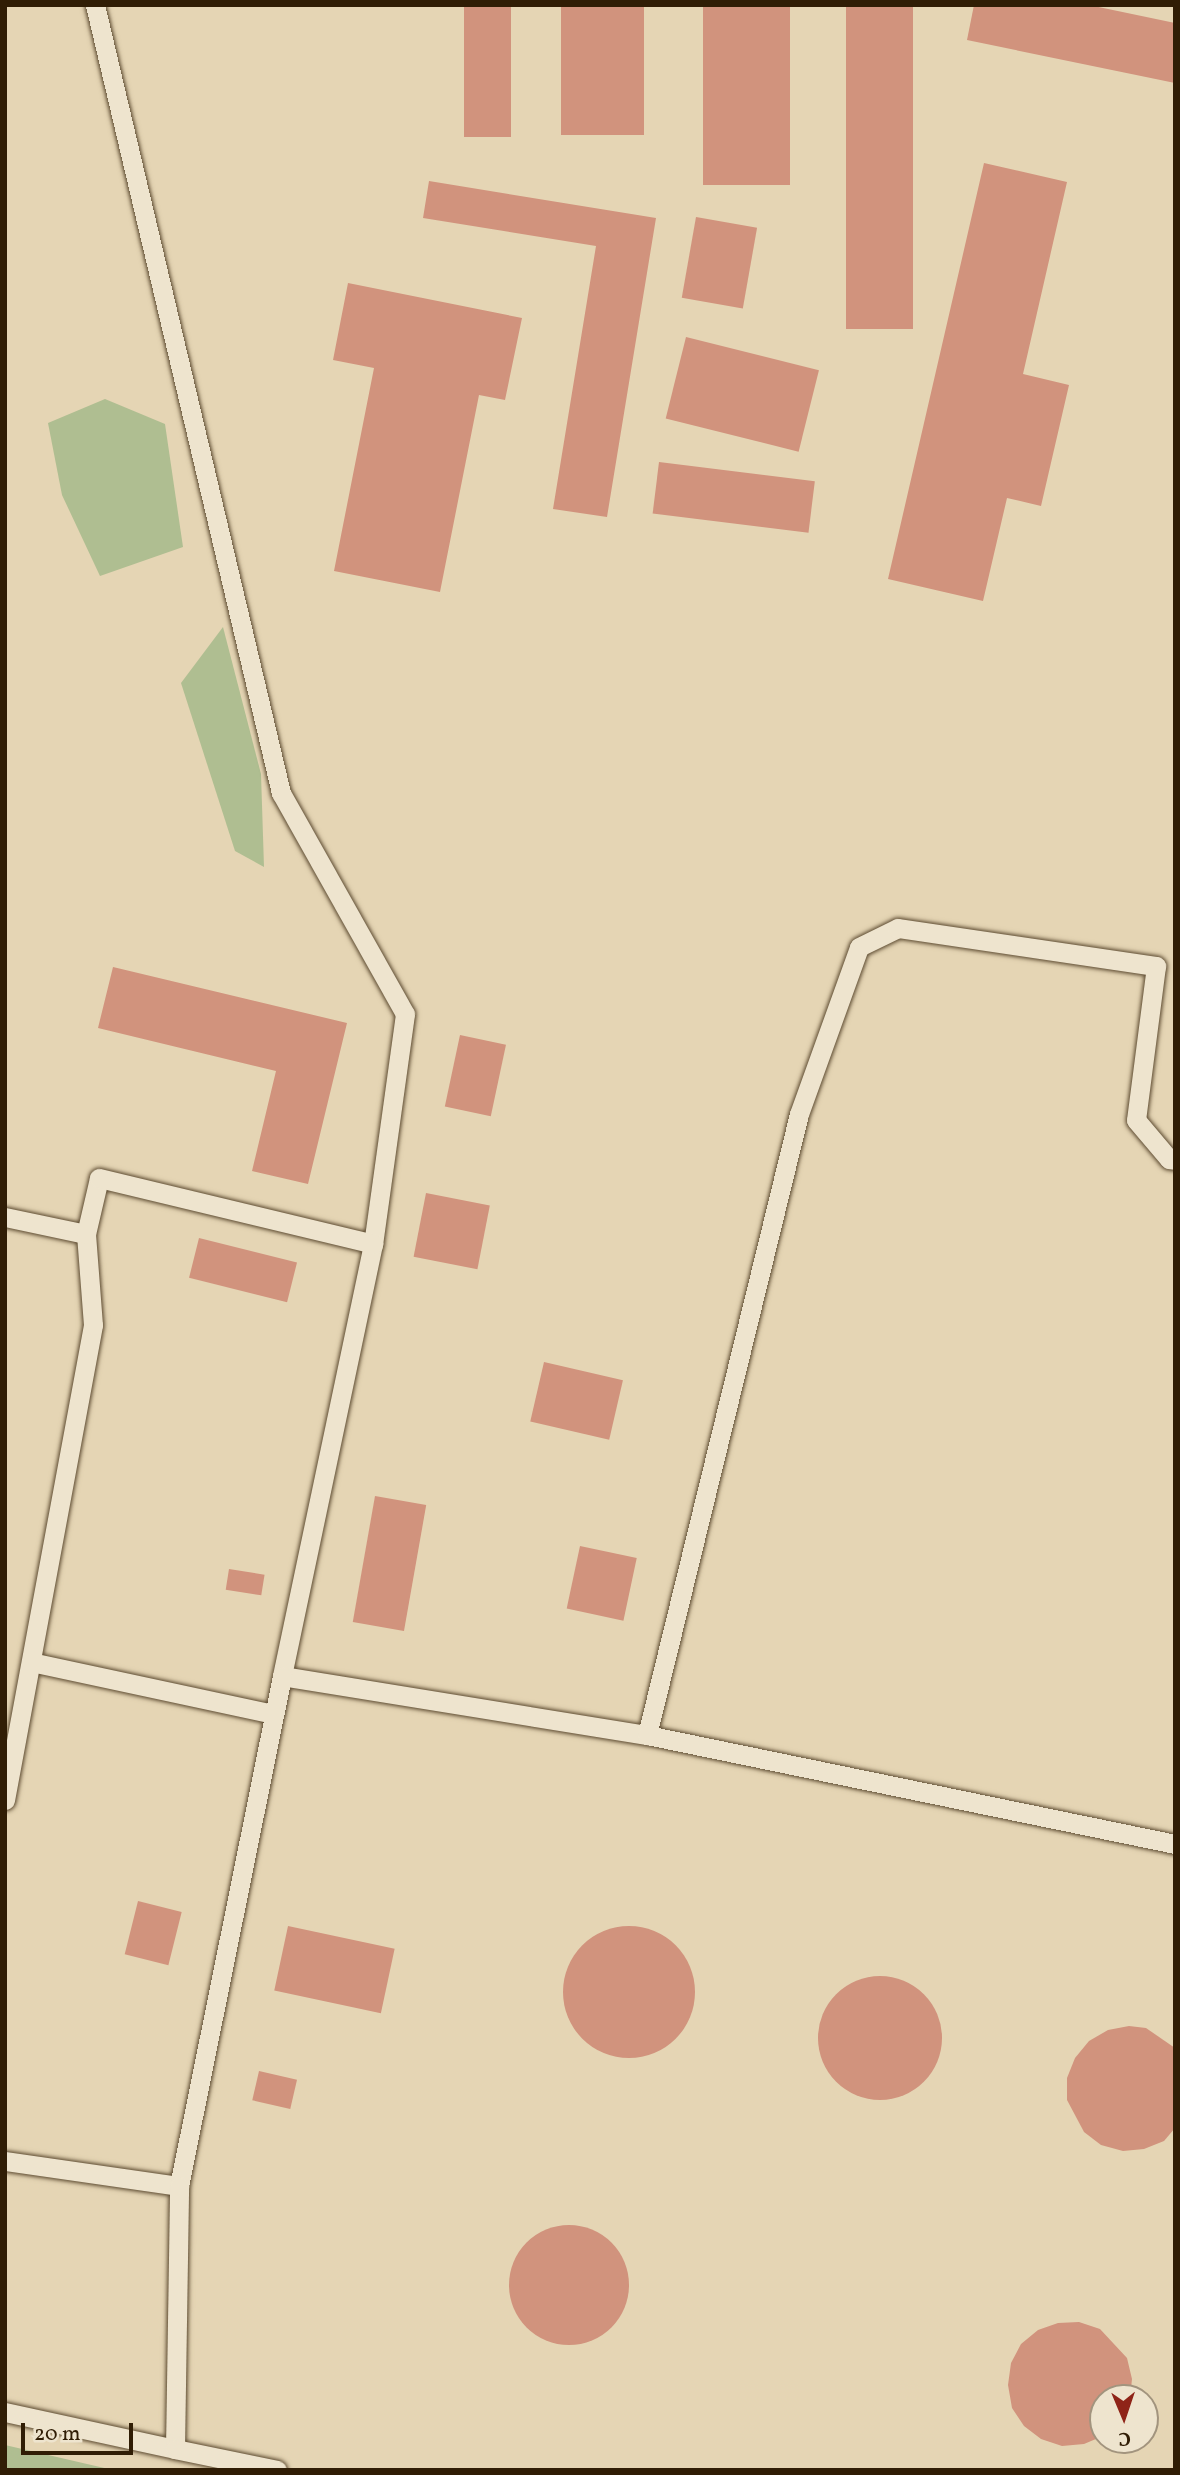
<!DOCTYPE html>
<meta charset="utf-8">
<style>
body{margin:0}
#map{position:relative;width:1180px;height:2475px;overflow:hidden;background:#e5d5b4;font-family:Vollkorn,serif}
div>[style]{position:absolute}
.green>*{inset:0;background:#afbe91}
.building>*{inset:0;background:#d1937d;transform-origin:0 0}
.round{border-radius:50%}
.roads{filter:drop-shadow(0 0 2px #5d4b31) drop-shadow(0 0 2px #5d4b31)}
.service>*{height:19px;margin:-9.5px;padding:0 9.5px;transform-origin:9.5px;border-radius:9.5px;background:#eee4ce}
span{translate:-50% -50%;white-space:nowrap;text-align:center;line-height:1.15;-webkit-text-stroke:5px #eee4ce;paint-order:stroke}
.frame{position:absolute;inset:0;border:7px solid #301d05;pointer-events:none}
.north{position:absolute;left:1089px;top:2384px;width:70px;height:70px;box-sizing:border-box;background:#eee4ce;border:2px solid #a2947e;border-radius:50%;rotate:178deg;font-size:19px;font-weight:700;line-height:28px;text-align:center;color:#301d05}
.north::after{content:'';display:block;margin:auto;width:24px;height:32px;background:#8f2418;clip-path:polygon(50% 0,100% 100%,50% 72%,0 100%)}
.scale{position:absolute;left:21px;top:2423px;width:112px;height:32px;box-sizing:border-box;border:4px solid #301d05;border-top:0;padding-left:9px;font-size:21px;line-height:24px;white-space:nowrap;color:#301d05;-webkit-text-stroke:5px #eee4ce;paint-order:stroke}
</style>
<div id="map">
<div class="green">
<i style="clip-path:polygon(105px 399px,165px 424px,183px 547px,100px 576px,62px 495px,48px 423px)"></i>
<i style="clip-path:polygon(223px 627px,261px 774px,264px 867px,235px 851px,181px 683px)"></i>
<i style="clip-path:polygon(5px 2445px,113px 2470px,5px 2470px)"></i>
</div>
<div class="building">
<i style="left:464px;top:5px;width:47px;height:132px"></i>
<i style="left:561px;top:5px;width:83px;height:130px"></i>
<i style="left:703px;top:5px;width:87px;height:180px"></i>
<i style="left:846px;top:5px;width:67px;height:324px"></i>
<i style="clip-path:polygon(974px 5px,1089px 5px,1175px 23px,1175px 83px,967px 40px)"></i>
<i style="clip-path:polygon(984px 163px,1067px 182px,1023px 374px,1069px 385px,1041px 506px,1007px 498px,983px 601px,888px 579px)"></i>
<i style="clip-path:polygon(429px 181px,656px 218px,607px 517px,553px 509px,596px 246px,423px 218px)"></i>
<i style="left:696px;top:217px;width:62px;height:82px;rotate:10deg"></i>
<i style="clip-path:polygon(348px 283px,522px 318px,505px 400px,479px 395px,440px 592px,334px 571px,374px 368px,333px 360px)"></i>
<i style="left:686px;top:337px;width:137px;height:84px;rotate:14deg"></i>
<i style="left:659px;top:462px;width:157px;height:52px;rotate:7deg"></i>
<i style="clip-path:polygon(113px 967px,347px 1023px,308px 1184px,252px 1171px,276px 1071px,98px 1028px)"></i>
<i style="left:460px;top:1035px;width:47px;height:73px;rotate:12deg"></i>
<i style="left:426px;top:1193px;width:65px;height:65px;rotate:11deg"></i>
<i style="left:199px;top:1238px;width:101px;height:41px;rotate:14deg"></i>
<i style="left:544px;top:1362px;width:81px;height:61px;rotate:13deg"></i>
<i style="left:375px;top:1496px;width:52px;height:128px;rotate:10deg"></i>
<i style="left:580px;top:1546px;width:58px;height:64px;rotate:12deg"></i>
<i style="left:229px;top:1569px;width:36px;height:21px;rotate:9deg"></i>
<i style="left:138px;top:1901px;width:45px;height:55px;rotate:14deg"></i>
<i style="left:288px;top:1926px;width:109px;height:66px;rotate:12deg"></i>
<i class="round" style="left:563px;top:1926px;width:132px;height:132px"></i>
<i class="round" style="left:818px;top:1976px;width:124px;height:124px"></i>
<i style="clip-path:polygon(1129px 2026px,1146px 2028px,1175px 2048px,1175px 2128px,1164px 2141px,1144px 2149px,1123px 2151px,1101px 2145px,1084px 2132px,1067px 2100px,1067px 2078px,1075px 2058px,1089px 2041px,1108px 2030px)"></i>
<i style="left:259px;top:2071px;width:39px;height:30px;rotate:13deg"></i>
<i class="round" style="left:509px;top:2225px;width:120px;height:120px"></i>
<i style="clip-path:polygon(1079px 2322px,1100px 2329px,1127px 2358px,1132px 2379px,1130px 2398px,1103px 2398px,1103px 2436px,1084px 2444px,1062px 2446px,1041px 2439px,1024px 2426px,1012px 2408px,1008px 2385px,1011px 2363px,1021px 2344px,1038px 2330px,1058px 2323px)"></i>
</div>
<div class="roads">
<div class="service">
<i style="left:95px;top:5px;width:810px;rotate:76.72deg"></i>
<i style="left:281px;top:793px;width:253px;rotate:60.7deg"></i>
<i style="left:405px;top:1014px;width:232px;rotate:97.9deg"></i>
<i style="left:373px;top:1244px;width:441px;rotate:101.9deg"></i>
<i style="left:282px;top:1676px;width:370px;rotate:9.2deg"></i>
<i style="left:647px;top:1735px;width:639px;rotate:-76.25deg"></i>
<i style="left:799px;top:1114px;width:177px;rotate:-70.2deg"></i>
<i style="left:859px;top:947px;width:43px;rotate:-26deg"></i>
<i style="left:898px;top:928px;width:261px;rotate:8.4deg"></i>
<i style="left:1156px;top:966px;width:155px;rotate:97.4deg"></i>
<i style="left:1136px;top:1120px;width:51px;rotate:49.8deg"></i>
<i style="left:1169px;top:1159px;width:6px;rotate:9deg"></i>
<i style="left:5px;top:1217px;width:83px;rotate:11.9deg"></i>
<i style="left:31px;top:1662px;width:248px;rotate:12.1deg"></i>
<i style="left:647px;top:1735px;width:539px;rotate:11.66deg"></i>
<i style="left:5px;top:1800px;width:483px;rotate:-79.5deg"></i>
<i style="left:93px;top:1325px;width:91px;rotate:-94.4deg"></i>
<i style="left:86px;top:1234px;width:57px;rotate:-76.9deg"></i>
<i style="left:99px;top:1178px;width:282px;rotate:13.5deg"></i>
<i style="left:5px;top:2161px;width:176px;rotate:8.2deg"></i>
<i style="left:179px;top:2186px;width:520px;rotate:-78.58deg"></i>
<i style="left:5px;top:2412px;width:174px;rotate:12.3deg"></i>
<i style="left:175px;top:2449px;width:263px;rotate:-89.1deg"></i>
<i style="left:175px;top:2449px;width:104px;rotate:11.6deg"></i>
</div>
</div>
<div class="frame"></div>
<div class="north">С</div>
<div class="scale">20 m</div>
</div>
